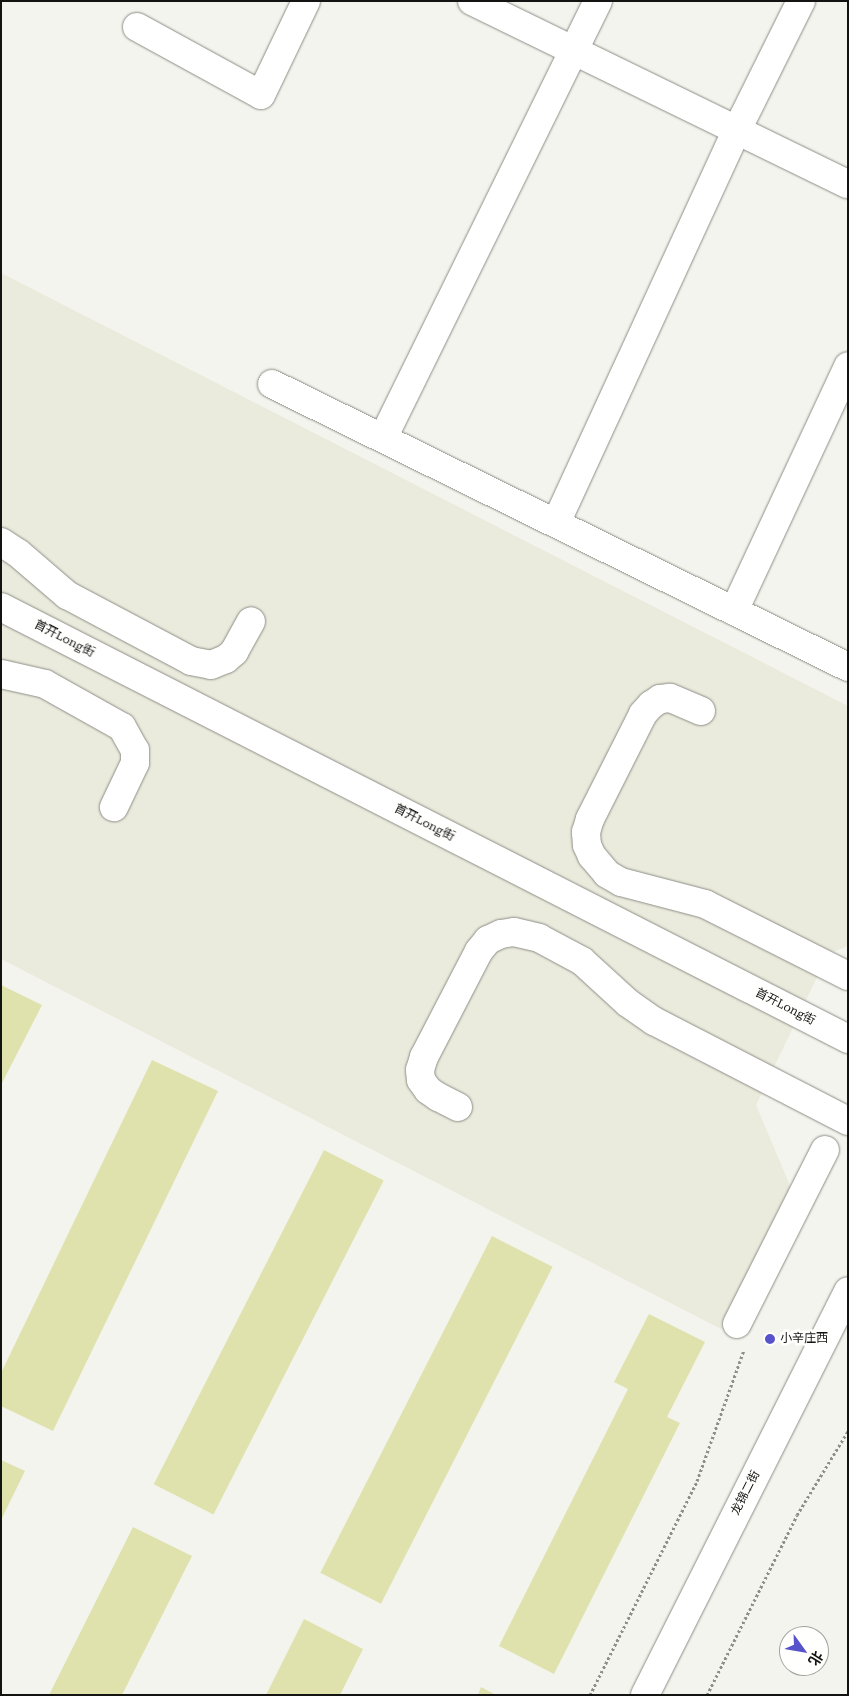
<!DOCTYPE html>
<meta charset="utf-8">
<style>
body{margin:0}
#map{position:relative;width:849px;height:1696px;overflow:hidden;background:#f3f4ed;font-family:"Roboto Serif","Noto Sans SC",serif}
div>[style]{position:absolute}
.built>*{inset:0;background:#eaebdc}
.building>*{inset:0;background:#e0e2ae;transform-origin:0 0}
.path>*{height:3px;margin-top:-1.5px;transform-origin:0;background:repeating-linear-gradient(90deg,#8e8f8a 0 2.5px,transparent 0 5px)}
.roads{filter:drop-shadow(0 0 1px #8d8d87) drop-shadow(0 0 1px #8d8d87)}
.minor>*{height:28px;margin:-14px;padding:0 14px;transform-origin:14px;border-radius:14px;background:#fff}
.dots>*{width:14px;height:14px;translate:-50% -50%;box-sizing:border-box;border:2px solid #fffffe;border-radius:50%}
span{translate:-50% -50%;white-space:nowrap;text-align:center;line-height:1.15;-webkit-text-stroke:5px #fffffe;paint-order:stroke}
.street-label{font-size:12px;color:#131311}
.poi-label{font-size:12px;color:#131311}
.left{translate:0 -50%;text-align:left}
.frame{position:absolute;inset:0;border:2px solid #131311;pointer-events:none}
.north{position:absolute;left:779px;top:1626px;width:50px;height:50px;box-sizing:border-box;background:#fffffe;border:1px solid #a1a19f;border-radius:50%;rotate:122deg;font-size:14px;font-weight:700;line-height:20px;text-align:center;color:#131311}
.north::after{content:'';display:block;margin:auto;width:18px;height:22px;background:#5753cb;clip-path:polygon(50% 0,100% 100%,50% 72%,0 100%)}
</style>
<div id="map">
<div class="built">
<i style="clip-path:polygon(1px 273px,848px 706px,848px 946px,828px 954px,756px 1105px,791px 1188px,721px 1329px,1px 959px)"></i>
</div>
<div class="building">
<i style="clip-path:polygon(1px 985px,42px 1005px,1px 1085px)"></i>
<i style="clip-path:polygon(152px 1060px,218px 1091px,53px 1431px,1px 1406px,1px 1373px)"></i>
<i style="left:324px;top:1150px;width:67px;height:375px;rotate:27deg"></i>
<i style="left:492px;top:1236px;width:68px;height:378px;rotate:27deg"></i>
<i style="clip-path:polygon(649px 1314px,705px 1342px,667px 1417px,680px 1423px,554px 1674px,499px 1646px,628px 1389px,614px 1382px)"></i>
<i style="clip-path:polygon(1px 1460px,25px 1471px,1px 1520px)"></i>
<i style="clip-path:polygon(133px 1527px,192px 1556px,122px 1695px,49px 1695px)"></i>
<i style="clip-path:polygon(304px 1619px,363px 1649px,340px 1695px,266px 1695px)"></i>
<i style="clip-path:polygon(481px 1687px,496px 1695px,478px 1695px)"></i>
</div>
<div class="path">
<i style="left:590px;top:1695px;width:239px;rotate:-63.4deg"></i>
<i style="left:697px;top:1481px;width:139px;rotate:-70.3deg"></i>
<i style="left:707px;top:1695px;width:201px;rotate:-63.4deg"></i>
<i style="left:797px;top:1515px;width:98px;rotate:-58.7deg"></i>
</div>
<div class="roads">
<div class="minor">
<i style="left:472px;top:1px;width:418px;rotate:26deg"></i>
<i style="left:137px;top:27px;width:141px;rotate:28.7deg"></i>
<i style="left:261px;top:95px;width:104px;rotate:-64.4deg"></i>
<i style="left:272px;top:384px;width:642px;rotate:26.17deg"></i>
<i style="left:383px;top:438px;width:487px;rotate:-63.8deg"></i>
<i style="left:556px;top:523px;width:433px;rotate:-65.3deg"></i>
<i style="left:737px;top:130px;width:144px;rotate:-63.6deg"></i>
<i style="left:1px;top:542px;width:20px;rotate:33deg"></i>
<i style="left:18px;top:553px;width:65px;rotate:40.6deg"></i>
<i style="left:67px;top:595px;width:140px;rotate:28deg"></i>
<i style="left:191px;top:661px;width:20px;rotate:11deg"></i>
<i style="left:211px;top:665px;width:16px;rotate:-22deg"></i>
<i style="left:226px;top:659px;width:11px;rotate:-41deg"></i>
<i style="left:234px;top:652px;width:35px;rotate:-61deg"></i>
<i style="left:1px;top:607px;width:951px;rotate:27.02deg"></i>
<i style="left:734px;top:611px;width:270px;rotate:-65deg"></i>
<i style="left:1px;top:674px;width:45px;rotate:12.8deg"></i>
<i style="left:45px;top:684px;width:88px;rotate:29.2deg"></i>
<i style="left:122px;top:727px;width:26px;rotate:61deg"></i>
<i style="left:135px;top:750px;width:13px;rotate:90deg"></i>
<i style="left:135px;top:763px;width:49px;rotate:115.5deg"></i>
<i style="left:701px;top:711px;width:34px;rotate:-157deg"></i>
<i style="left:670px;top:698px;width:10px;rotate:174deg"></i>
<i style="left:660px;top:699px;width:11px;rotate:146deg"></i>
<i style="left:651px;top:705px;width:12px;rotate:132deg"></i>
<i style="left:643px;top:714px;width:118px;rotate:116.8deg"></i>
<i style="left:590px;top:819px;width:14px;rotate:107deg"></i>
<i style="left:586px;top:832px;width:13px;rotate:86deg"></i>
<i style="left:587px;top:845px;width:12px;rotate:66deg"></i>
<i style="left:592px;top:856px;width:23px;rotate:50deg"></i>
<i style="left:607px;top:874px;width:16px;rotate:30deg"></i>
<i style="left:621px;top:882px;width:87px;rotate:14.7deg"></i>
<i style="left:705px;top:904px;width:160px;rotate:26.7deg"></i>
<i style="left:458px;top:1107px;width:22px;rotate:-153deg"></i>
<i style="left:438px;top:1097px;width:12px;rotate:-145deg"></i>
<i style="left:428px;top:1090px;width:12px;rotate:-125deg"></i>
<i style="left:421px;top:1080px;width:10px;rotate:-96deg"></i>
<i style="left:420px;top:1070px;width:14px;rotate:-73deg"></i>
<i style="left:424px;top:1057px;width:119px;rotate:-62.6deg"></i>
<i style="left:479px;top:951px;width:14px;rotate:-51deg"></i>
<i style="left:488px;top:940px;width:14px;rotate:-25deg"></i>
<i style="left:501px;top:934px;width:13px;rotate:-9deg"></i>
<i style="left:514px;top:932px;width:26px;rotate:13deg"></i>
<i style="left:539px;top:938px;width:49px;rotate:28.1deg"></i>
<i style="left:582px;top:961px;width:62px;rotate:42.4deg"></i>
<i style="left:628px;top:1003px;width:32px;rotate:35deg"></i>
<i style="left:654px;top:1021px;width:218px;rotate:27.3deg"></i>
<i style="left:737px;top:1324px;width:195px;rotate:-63.2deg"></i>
<i style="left:645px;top:1695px;width:452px;rotate:-63.3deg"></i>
</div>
</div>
<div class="dots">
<i style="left:770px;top:1339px;background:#5753cb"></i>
</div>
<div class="street-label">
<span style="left:64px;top:639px;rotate:27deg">首开Long街</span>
<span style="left:424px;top:823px;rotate:27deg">首开Long街</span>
<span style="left:785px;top:1007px;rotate:27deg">首开Long街</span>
<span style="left:746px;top:1493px;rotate:-63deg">龙锦二街</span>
</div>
<div class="poi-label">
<span class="left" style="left:780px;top:1339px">小辛庄西</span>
</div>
<div class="frame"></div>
<div class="north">北</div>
</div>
